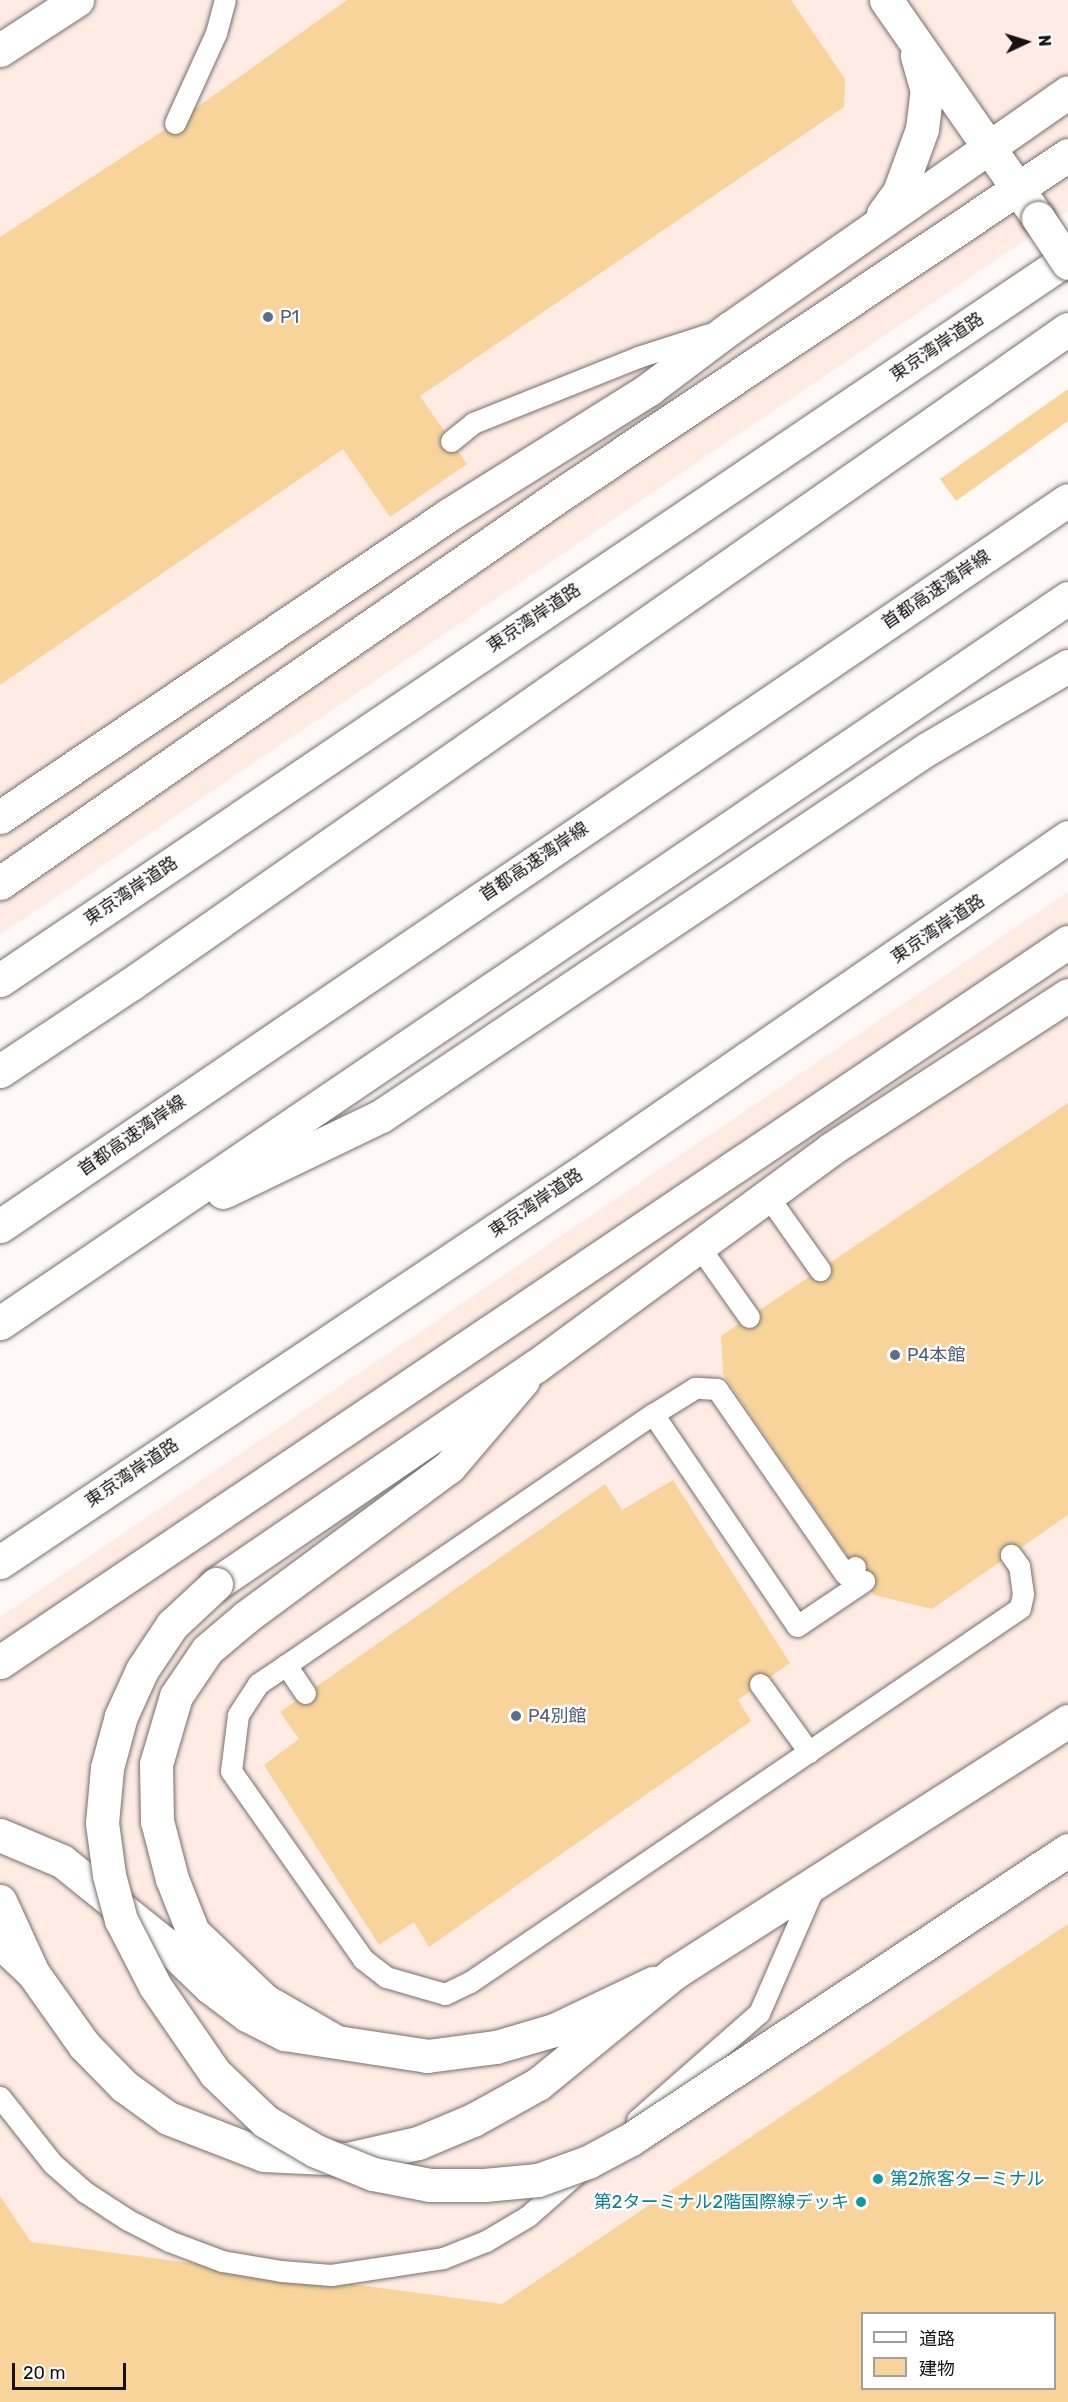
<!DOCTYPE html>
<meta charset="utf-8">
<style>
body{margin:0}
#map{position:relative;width:1068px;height:2402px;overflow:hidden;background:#fef8f6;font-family:Rubik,"Noto Sans JP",sans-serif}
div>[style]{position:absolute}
.built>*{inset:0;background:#fdebe4}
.building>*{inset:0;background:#f8d49b}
.roads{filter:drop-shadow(0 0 2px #776f6b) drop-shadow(0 0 2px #776f6b)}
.lane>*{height:21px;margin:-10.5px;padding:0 10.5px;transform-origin:10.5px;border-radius:10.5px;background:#fff}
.street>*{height:33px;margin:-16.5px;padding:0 16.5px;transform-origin:16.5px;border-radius:16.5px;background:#fff}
.secondary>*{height:33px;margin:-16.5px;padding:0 16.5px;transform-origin:16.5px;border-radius:16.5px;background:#fff}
.highway>*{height:33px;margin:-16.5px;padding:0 16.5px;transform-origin:16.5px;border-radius:16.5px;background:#fff}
.bridges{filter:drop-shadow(0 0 2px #776f6b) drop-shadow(0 0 2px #776f6b)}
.street-bridge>*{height:33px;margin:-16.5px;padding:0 16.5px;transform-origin:16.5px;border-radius:16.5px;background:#fff}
.secondary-bridge>*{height:33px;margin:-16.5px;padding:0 16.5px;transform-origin:16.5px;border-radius:16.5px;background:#fff}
.dots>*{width:16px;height:16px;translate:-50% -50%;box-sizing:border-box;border:3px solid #fff;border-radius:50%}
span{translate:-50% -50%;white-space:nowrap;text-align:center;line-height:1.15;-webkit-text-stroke:4.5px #fff;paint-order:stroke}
.service-label{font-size:18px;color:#4e5e75}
.left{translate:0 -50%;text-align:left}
.street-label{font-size:18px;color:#151211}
.culture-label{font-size:18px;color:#0d838f}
.right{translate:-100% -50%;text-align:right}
.legend{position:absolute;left:861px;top:2312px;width:195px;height:78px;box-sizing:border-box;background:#fff;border:2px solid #a1a0a0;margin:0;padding:8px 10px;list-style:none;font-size:18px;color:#151211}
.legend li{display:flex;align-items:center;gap:12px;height:30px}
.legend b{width:30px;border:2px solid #a1a0a0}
.north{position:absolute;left:996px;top:12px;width:60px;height:60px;-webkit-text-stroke:4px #fff;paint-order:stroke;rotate:86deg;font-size:16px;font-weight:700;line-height:24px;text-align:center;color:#151211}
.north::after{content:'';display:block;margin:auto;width:21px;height:27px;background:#151211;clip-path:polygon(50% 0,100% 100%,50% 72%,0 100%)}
.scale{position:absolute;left:12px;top:2363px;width:114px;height:27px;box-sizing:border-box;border:3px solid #151211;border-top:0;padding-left:8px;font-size:18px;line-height:21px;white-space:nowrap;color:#151211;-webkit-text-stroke:4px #fff;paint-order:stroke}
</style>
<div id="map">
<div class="built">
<i style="clip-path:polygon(0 0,1068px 0,1068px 211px,0 935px)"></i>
<i style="clip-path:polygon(evenodd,1068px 892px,1068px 2402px,0 2402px,0 1617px,1068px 892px,862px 2314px,1054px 2314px,1054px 2388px,862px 2388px,862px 2314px)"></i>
</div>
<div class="building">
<i style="clip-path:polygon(347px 0,791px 0,845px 79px,844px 107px,420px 396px,467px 464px,390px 517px,343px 449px,0 685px,0 237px,175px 123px)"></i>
<i style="clip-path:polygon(1068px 389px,1068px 421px,956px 501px,940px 479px)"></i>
<i style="clip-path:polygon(1068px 1103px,1068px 1515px,932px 1609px,874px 1595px,723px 1374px,721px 1336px)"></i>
<i style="clip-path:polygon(673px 1480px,790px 1663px,738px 1700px,751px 1721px,429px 1947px,414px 1922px,379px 1945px,264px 1765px,299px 1739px,280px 1712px,605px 1484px,622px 1510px)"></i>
<i style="clip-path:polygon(evenodd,1068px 1924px,1068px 2402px,0 2402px,0 2196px,31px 2242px,502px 2304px,1068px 1924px,862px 2314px,1054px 2314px,1054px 2388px,862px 2388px,862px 2314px)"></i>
</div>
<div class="roads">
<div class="lane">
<i style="left:175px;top:123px;width:99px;rotate:-65.5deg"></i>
<i style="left:216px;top:33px;width:34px;rotate:-75deg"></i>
<i style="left:451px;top:441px;width:28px;rotate:-39deg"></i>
<i style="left:473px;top:423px;width:178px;rotate:-21.8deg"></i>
<i style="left:638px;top:357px;width:75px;rotate:-17.9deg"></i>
<i style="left:767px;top:1195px;width:92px;rotate:54.8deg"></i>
<i style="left:698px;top:1245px;width:88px;rotate:54.7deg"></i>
<i style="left:855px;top:1567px;width:12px;rotate:145deg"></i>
<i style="left:845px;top:1574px;width:225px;rotate:-124.7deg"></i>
<i style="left:717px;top:1389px;width:22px;rotate:-177deg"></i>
<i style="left:695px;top:1388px;width:49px;rotate:148.2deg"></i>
<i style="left:653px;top:1414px;width:256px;rotate:55.8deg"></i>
<i style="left:797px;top:1626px;width:81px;rotate:-33.9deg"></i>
<i style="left:286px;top:1665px;width:34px;rotate:146deg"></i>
<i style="left:258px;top:1684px;width:37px;rotate:123deg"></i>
<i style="left:238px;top:1715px;width:56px;rotate:97.1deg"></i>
<i style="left:231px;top:1771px;width:230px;rotate:54.9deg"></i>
<i style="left:363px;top:1959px;width:29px;rotate:38deg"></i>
<i style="left:386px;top:1977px;width:61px;rotate:16.1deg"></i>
<i style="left:445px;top:1994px;width:28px;rotate:-26deg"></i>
<i style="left:470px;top:1982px;width:665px;rotate:-34.22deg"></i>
<i style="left:1020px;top:1608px;width:14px;rotate:-78deg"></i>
<i style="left:1023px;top:1594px;width:28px;rotate:-98deg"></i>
<i style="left:1019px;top:1566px;width:14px;rotate:-126deg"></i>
<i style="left:760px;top:1684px;width:84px;rotate:54.2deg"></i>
<i style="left:305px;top:1693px;width:34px;rotate:-124deg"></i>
<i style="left:286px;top:1665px;width:445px;rotate:-34.4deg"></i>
<i style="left:0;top:2097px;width:85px;rotate:51.7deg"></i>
<i style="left:53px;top:2164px;width:43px;rotate:41.2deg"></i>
<i style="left:85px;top:2192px;width:51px;rotate:33.1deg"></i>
<i style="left:128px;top:2220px;width:46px;rotate:27.1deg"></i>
<i style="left:169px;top:2241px;width:57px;rotate:20.7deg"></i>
<i style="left:222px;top:2261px;width:60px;rotate:9.6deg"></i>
<i style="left:281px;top:2271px;width:50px;rotate:4.6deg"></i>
<i style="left:331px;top:2275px;width:113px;rotate:-8.6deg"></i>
<i style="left:443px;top:2258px;width:46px;rotate:-21.6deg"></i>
<i style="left:486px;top:2241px;width:49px;rotate:-30.8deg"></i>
<i style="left:528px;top:2216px;width:67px;rotate:-41.3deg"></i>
<i style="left:637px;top:2120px;width:162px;rotate:-41.3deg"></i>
<i style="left:759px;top:2013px;width:140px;rotate:-66.4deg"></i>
</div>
<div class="street">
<i style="left:886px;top:0;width:266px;rotate:55.1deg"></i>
<i style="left:883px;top:214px;width:27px;rotate:-54deg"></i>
<i style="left:899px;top:192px;width:67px;rotate:-69.9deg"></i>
<i style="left:922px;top:129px;width:38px;rotate:-83deg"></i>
<i style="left:927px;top:91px;width:37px;rotate:-106deg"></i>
<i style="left:0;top:817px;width:543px;rotate:-33.95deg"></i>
<i style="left:450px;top:514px;width:235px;rotate:-32.1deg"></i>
<i style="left:649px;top:389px;width:101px;rotate:-37deg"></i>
<i style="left:730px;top:328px;width:412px;rotate:-34.9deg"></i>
<i style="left:0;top:1835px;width:67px;rotate:22.8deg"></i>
<i style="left:62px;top:1861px;width:131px;rotate:38.8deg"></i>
<i style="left:164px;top:1943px;width:64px;rotate:43.7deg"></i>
<i style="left:210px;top:1987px;width:46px;rotate:37.1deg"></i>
<i style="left:247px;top:2015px;width:42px;rotate:27.2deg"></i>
<i style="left:284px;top:2034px;width:145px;rotate:8.7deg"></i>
<i style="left:427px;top:2056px;width:70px;rotate:-7.4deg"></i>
<i style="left:496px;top:2047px;width:60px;rotate:-16.3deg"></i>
<i style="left:554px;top:2030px;width:110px;rotate:-25.4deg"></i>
<i style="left:335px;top:2041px;width:82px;rotate:-150deg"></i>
<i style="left:264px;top:2000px;width:98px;rotate:-136.2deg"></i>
<i style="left:193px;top:1932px;width:57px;rotate:-111.6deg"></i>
<i style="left:172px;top:1879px;width:60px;rotate:-104.5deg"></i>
<i style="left:157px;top:1821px;width:57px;rotate:-91deg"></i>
<i style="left:156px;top:1764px;width:71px;rotate:-73.6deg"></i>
<i style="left:176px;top:1696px;width:55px;rotate:-56deg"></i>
<i style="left:207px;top:1650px;width:51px;rotate:-40.2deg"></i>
<i style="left:246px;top:1617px;width:252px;rotate:-36.5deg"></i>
<i style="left:449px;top:1467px;width:114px;rotate:-49.6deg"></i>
</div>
<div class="secondary">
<i style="left:0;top:50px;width:92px;rotate:-33deg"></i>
<i style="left:0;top:883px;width:688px;rotate:-34.71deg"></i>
<i style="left:566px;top:491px;width:604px;rotate:-33.8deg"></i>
<i style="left:216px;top:1584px;width:387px;rotate:-34.3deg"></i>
<i style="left:536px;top:1366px;width:366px;rotate:-36.3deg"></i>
<i style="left:831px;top:1149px;width:283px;rotate:-33deg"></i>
<i style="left:0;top:1662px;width:1288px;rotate:-33.99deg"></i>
<i style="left:0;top:1942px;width:45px;rotate:43.2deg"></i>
<i style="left:33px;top:1973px;width:88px;rotate:54.7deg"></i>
<i style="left:84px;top:2045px;width:57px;rotate:45.7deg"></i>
<i style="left:124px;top:2086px;width:54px;rotate:36deg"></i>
<i style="left:168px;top:2118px;width:103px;rotate:21.1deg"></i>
<i style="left:264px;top:2155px;width:83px;rotate:2.8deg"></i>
<i style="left:347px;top:2159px;width:73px;rotate:-12.7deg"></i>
<i style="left:418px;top:2143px;width:60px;rotate:-22.7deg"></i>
<i style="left:473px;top:2120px;width:74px;rotate:-29deg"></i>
<i style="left:538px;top:2084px;width:176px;rotate:-39.2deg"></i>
<i style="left:674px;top:1973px;width:468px;rotate:-32.6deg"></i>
</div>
<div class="highway">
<i style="left:0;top:980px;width:1289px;rotate:-34.06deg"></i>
<i style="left:0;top:1071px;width:157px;rotate:-33.6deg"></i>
<i style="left:131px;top:984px;width:1143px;rotate:-34.96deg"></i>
<i style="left:223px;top:1192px;width:175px;rotate:-25.7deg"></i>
<i style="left:381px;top:1116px;width:658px;rotate:-33.91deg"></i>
<i style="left:927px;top:749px;width:164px;rotate:-30.5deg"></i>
<i style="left:0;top:1226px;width:1291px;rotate:-34.21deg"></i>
<i style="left:0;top:1323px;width:1291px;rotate:-34.17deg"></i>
<i style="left:0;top:1562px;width:708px;rotate:-33.82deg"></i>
<i style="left:588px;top:1168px;width:583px;rotate:-34.59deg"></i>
<i style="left:0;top:1901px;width:79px;rotate:65.4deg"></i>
</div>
</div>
<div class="bridges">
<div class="street-bridge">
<i style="left:1038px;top:218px;width:54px;rotate:56.3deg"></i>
</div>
<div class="secondary-bridge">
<i style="left:216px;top:1584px;width:60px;rotate:137deg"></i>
<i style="left:172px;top:1625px;width:54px;rotate:123.7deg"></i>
<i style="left:142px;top:1670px;width:51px;rotate:114.5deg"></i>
<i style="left:121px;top:1716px;width:54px;rotate:105.1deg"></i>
<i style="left:107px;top:1768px;width:55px;rotate:95.2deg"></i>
<i style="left:102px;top:1823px;width:52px;rotate:82.3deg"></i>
<i style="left:109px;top:1875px;width:47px;rotate:75.1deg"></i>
<i style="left:121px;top:1920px;width:74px;rotate:62.7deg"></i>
<i style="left:155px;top:1986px;width:106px;rotate:55.4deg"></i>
<i style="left:215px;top:2073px;width:69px;rotate:43.8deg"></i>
<i style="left:265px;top:2121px;width:59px;rotate:30.5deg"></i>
<i style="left:316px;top:2151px;width:61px;rotate:22deg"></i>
<i style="left:373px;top:2174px;width:58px;rotate:10.9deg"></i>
<i style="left:430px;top:2185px;width:54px"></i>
<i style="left:484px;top:2185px;width:54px;rotate:-5.3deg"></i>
<i style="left:538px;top:2180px;width:53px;rotate:-19.8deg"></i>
<i style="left:588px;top:2162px;width:49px;rotate:-28.1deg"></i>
<i style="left:631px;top:2139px;width:524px;rotate:-33.48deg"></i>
</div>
</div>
<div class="dots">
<i style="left:268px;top:317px;background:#5c6f8a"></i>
<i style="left:895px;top:1355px;background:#5c6f8a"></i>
<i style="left:516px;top:1716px;background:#5c6f8a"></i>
<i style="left:878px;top:2179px;background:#0f9aa8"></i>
<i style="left:861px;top:2202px;background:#0f9aa8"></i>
</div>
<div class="service-label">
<span class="left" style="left:280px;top:317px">P1</span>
<span class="left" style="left:907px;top:1355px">P4本館</span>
<span class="left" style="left:528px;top:1716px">P4別館</span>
</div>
<div class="street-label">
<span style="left:937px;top:347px;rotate:-34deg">東京湾岸道路</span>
<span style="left:936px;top:590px;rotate:-34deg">首都高速湾岸線</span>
<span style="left:534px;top:618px;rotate:-34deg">東京湾岸道路</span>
<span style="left:534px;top:862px;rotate:-34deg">首都高速湾岸線</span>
<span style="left:131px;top:891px;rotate:-34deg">東京湾岸道路</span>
<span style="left:938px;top:929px;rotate:-34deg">東京湾岸道路</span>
<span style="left:132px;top:1136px;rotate:-35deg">首都高速湾岸線</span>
<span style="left:536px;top:1203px;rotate:-34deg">東京湾岸道路</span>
<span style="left:132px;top:1473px;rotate:-34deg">東京湾岸道路</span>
</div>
<div class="culture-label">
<span class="left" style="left:890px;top:2179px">第2旅客ターミナル</span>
<span class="right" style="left:849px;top:2202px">第2ターミナル2階国際線デッキ</span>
</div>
<ul class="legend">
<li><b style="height:8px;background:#fff"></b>道路</li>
<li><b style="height:16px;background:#f8d49b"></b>建物</li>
</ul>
<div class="north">N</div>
<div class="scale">20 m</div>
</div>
